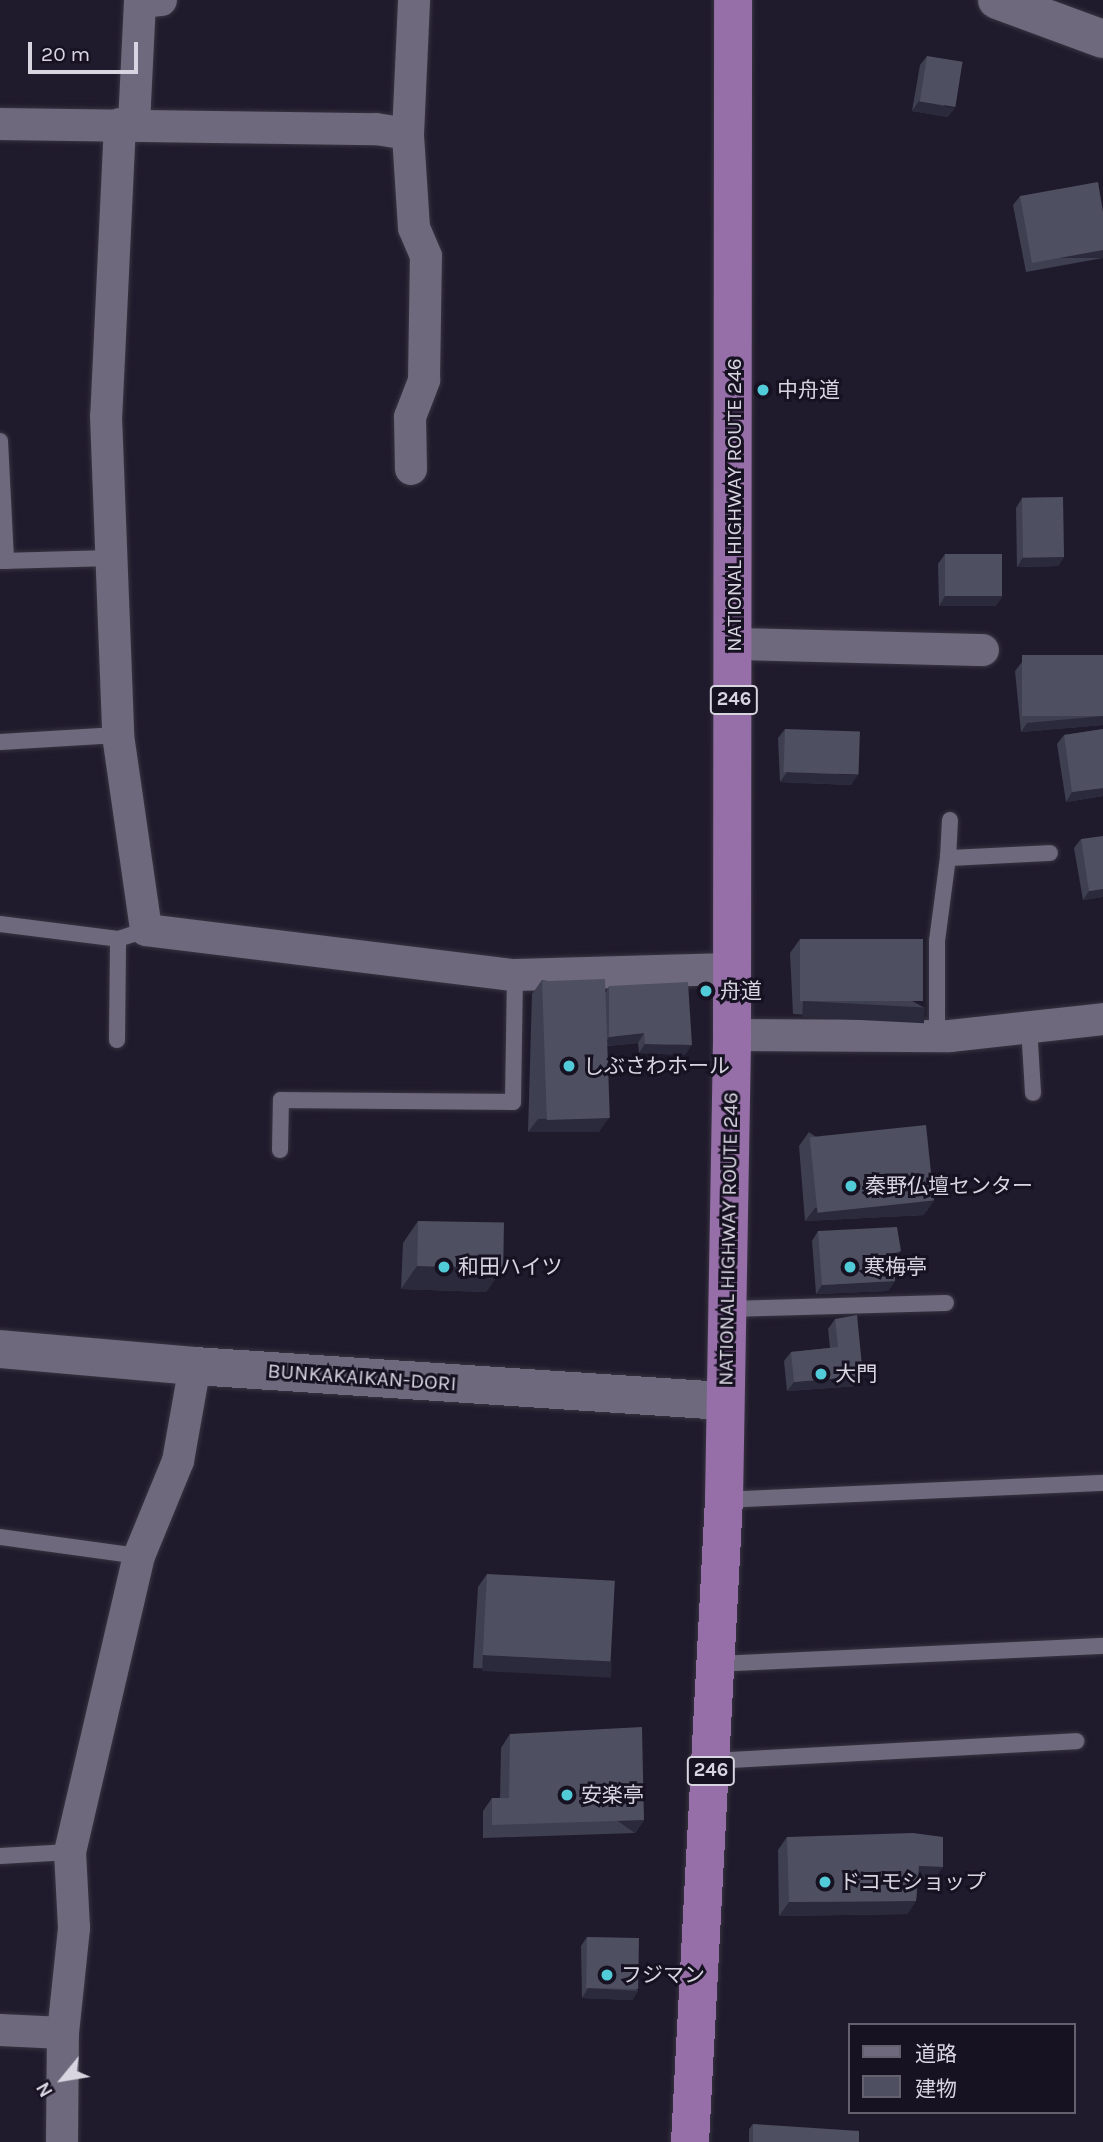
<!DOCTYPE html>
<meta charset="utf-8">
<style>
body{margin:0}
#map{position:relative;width:1103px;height:2142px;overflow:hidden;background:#201b2c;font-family:Karla,"Noto Sans JP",sans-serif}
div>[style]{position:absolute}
.roads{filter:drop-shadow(0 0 2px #373441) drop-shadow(0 0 2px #373441)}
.service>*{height:16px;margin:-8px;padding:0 8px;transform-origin:8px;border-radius:8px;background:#6f697d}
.minor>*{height:32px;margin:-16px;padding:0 16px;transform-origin:16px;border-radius:16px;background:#6f697d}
.tertiary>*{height:38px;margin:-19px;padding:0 19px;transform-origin:19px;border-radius:19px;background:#6f697d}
.trunk>*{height:38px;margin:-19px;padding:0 19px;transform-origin:19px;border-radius:19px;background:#966ea8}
.wall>*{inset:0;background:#3e3f51}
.shaded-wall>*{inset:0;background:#2b2a3c;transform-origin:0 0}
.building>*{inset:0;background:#4e4f60;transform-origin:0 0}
.dots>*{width:19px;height:19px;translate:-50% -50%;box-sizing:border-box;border:4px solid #171222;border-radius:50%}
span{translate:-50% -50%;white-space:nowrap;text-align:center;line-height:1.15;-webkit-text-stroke:6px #171222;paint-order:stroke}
.shield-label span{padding:2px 5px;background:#171222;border:2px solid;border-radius:5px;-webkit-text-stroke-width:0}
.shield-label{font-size:19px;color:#d8d5e0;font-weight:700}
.poi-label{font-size:21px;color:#d8d5e0}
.left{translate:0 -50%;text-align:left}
.street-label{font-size:21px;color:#d8d5e0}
.legend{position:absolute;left:848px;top:2023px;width:228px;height:91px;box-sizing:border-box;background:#171222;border:2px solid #64606e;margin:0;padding:9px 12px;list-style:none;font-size:21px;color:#d8d5e0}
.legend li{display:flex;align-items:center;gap:14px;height:35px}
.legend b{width:35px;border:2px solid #64606e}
.north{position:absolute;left:28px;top:2044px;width:70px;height:70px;-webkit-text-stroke:5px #171222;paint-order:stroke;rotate:240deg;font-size:19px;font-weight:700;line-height:28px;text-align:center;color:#d8d5e0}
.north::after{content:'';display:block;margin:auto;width:24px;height:32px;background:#d8d5e0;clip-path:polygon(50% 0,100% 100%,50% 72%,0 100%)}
.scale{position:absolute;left:28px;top:42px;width:110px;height:32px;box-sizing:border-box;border:4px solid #d8d5e0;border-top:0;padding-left:9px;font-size:21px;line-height:24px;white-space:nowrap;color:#d8d5e0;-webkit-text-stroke:5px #171222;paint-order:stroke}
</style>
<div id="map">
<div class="roads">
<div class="service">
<i style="left:0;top:441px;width:120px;rotate:87.1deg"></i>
<i style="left:0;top:561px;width:112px;rotate:-1.5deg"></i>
<i style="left:0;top:742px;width:118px;rotate:-3.4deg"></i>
<i style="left:948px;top:858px;width:38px;rotate:-87deg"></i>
<i style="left:0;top:924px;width:119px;rotate:7.2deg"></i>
<i style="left:118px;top:939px;width:29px;rotate:-18deg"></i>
<i style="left:1029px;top:1027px;width:66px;rotate:86.5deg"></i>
<i style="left:937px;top:1034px;width:93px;rotate:-90deg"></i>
<i style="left:937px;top:941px;width:84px;rotate:-82.5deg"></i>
<i style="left:948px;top:858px;width:102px;rotate:-2.8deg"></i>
<i style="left:117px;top:1040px;width:101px;rotate:-89.4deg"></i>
<i style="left:280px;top:1150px;width:50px;rotate:-88.9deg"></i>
<i style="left:281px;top:1100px;width:232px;rotate:0.5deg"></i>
<i style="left:513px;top:1102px;width:127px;rotate:-89.1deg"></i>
<i style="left:728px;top:1309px;width:218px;rotate:-1.6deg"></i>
<i style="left:724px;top:1500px;width:379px;rotate:-2.6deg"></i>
<i style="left:0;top:1537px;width:140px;rotate:7.8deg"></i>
<i style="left:716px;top:1664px;width:387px;rotate:-2.7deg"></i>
<i style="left:711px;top:1761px;width:366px;rotate:-3.1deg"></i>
<i style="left:0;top:1856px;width:70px;rotate:-3.3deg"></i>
</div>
<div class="minor">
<i style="left:0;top:124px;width:376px;rotate:0.8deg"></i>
<i style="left:376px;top:129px;width:32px;rotate:9deg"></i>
<i style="left:120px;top:124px;width:292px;rotate:92.7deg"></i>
<i style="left:106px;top:416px;width:319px;rotate:87.8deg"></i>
<i style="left:118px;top:735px;width:197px;rotate:81.8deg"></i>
<i style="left:146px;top:930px;width:372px;rotate:7deg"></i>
<i style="left:515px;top:975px;width:216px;rotate:-1.6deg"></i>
<i style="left:134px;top:124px;width:122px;rotate:-87.2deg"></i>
<i style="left:140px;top:2px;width:21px;rotate:-5deg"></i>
<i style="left:411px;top:469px;width:52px;rotate:-91.1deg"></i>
<i style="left:410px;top:417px;width:40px;rotate:-69deg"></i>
<i style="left:424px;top:380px;width:124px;rotate:-89.1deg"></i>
<i style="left:426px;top:256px;width:30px;rotate:-113deg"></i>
<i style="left:414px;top:228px;width:94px;rotate:-93.7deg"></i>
<i style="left:408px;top:134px;width:134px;rotate:-87.4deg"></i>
<i style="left:734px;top:644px;width:249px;rotate:1.4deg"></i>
<i style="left:732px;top:1035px;width:218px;rotate:0.3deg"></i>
<i style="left:950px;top:1036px;width:154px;rotate:-6.3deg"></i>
<i style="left:0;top:2030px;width:63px;rotate:2.7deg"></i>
<i style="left:62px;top:2142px;width:109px;rotate:-89.5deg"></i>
<i style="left:63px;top:2033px;width:106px;rotate:-84deg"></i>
<i style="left:74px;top:1928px;width:76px;rotate:-93deg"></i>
<i style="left:70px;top:1852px;width:304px;rotate:-76.9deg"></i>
<i style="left:139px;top:1556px;width:103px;rotate:-67.7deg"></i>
<i style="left:178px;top:1461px;width:97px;rotate:-79.9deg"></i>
</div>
<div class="tertiary">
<i style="left:997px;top:0;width:113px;rotate:20.2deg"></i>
<i style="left:0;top:1349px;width:196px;rotate:5deg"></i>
<i style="left:195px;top:1366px;width:530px;rotate:3.79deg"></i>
</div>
<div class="trunk">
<i style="left:690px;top:2142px;width:643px;rotate:-86.97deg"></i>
<i style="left:724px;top:1500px;width:465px;rotate:-89deg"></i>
<i style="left:732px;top:1035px;width:1035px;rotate:-89.94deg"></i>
</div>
</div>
<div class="wall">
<i style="clip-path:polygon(927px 56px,948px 117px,912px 111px,920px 65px)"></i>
<i style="clip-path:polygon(1020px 196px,1103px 258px,1026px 272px,1013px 205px)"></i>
<i style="clip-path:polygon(1022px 498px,1064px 557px,1058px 566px,1017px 567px,1016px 508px)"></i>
<i style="clip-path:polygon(945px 554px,996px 606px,939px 606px,938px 564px)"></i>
<i style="clip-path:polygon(1103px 655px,1103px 725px,1021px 732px,1015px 671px,1022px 662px)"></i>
<i style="clip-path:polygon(785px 729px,851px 785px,780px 782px,778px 738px)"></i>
<i style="clip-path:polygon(1103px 729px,1103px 796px,1066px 802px,1057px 744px,1064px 735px)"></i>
<i style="clip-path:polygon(1081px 839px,1103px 897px,1083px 900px,1074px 848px)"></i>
<i style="clip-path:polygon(800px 939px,925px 1008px,916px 1021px,793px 1014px,790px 953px)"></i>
<i style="clip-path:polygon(542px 980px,606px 992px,609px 986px,685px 1055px,639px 1053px,638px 1043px,607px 1046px,599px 1132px,528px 1132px,532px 994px)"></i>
<i style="clip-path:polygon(809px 1132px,924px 1215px,805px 1221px,799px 1146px)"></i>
<i style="clip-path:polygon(418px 1221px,502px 1269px,486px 1292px,401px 1289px,403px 1243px)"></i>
<i style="clip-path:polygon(818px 1231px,895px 1260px,894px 1261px,895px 1281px,888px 1291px,816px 1294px,812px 1241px)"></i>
<i style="clip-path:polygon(835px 1319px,857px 1386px,787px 1391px,784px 1361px,791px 1352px,830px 1348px,828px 1329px)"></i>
<i style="clip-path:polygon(487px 1574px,602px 1674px,473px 1668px,478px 1587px)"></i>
<i style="clip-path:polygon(510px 1734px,644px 1820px,635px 1833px,483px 1838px,483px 1811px,492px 1798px,500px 1798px,501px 1748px)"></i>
<i style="clip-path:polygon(787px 1837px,934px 1880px,918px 1880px,916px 1901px,907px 1914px,779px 1916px,778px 1850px)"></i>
<i style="clip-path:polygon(587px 1937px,638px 1991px,632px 2000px,582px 1998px,581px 1946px)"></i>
<i style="clip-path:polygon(753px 2124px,859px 2142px,749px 2142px,749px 2129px)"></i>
</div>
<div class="shaded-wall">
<i style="clip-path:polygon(919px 101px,955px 108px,948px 117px,912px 111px)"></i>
<i style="left:1103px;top:250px;width:8px;height:72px;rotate:90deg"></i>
<i style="clip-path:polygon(1023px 557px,1064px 557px,1058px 566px,1017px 567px)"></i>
<i style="clip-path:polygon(945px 596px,1003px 596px,996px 606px,939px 606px)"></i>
<i style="clip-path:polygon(1103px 716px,1103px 725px,1021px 732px,1027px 723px)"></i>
<i style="clip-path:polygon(787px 772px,858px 775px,851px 785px,780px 782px)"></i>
<i style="clip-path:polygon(1103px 788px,1103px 796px,1066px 802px,1072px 792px)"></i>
<i style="clip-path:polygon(1103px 889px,1103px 897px,1083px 900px,1089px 891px)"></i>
<i style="left:803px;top:1001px;width:122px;height:16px;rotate:3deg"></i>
<i style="clip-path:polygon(644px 1033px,638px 1043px,603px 1046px,609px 1037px)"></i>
<i style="clip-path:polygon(645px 1044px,692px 1045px,685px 1055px,639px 1053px)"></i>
<i style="clip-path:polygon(609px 1118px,599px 1132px,528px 1132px,538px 1119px)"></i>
<i style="clip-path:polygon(934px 1201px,924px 1215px,805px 1221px,815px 1208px)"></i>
<i style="clip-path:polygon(901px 1251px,895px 1260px,887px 1264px,893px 1254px)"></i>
<i style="clip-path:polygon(417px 1266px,502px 1269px,486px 1292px,401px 1289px)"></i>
<i style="clip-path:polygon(895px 1281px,888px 1291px,816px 1294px,822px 1285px)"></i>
<i style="clip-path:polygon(863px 1376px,857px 1386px,787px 1391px,794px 1382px)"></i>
<i style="left:483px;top:1655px;width:129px;height:16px;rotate:3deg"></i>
<i style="left:644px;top:1820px;width:16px;height:152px;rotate:125deg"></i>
<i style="clip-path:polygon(919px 1866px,943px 1867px,934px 1880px,909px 1880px)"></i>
<i style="clip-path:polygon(916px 1901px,907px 1914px,779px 1916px,789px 1902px)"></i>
<i style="clip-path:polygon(588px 1988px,638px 1991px,632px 2000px,582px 1998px)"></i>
</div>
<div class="building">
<i style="left:927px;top:56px;width:36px;height:46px;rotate:9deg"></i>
<i style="clip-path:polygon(1098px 182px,1103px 212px,1103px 250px,1032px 263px,1020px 196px)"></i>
<i style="left:1063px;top:497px;width:60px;height:41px;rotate:89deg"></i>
<i style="left:945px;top:554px;width:57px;height:42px"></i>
<i style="left:1103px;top:655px;width:61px;height:81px;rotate:90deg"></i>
<i style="left:785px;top:729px;width:75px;height:43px;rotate:2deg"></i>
<i style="clip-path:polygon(1103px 729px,1103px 788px,1072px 792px,1064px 735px)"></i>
<i style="clip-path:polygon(1103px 836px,1103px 889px,1089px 891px,1081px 839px)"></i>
<i style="left:800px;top:939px;width:123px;height:62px"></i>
<i style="left:605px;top:979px;width:139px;height:63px;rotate:88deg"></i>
<i style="clip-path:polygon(688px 982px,692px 1045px,645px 1044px,644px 1033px,609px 1037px,609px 986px)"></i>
<i style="left:926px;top:1125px;width:76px;height:117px;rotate:84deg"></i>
<i style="left:418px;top:1221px;width:86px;height:45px;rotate:1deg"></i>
<i style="clip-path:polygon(897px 1227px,901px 1251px,893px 1254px,895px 1281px,822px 1285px,818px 1231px)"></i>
<i style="clip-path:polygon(857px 1315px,863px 1376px,794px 1382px,791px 1352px,838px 1347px,835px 1319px)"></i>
<i style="left:487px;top:1574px;width:128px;height:81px;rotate:3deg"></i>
<i style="clip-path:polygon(642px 1727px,644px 1820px,492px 1825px,492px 1798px,509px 1798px,510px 1734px)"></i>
<i style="clip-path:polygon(913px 1833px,943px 1837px,943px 1867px,919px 1866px,916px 1901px,789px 1902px,787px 1837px)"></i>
<i style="left:587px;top:1937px;width:52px;height:51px;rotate:1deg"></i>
<i style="clip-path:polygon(753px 2124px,859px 2131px,859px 2142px,753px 2142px)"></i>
</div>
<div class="dots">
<i style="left:763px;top:390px;background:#52cbd8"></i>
<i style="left:706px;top:991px;background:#52cbd8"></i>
<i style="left:569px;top:1066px;background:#52cbd8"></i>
<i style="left:851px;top:1186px;background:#52cbd8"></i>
<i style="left:444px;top:1267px;background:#52cbd8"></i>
<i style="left:850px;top:1267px;background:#52cbd8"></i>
<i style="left:821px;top:1374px;background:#52cbd8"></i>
<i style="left:567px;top:1795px;background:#52cbd8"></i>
<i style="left:825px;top:1882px;background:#52cbd8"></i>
<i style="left:607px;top:1975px;background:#52cbd8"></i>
</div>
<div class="shield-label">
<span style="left:734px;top:700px">246</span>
<span style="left:711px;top:1771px">246</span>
</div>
<div class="poi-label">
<span class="left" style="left:777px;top:390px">中舟道</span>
<span class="left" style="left:720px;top:991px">舟道</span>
<span class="left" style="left:583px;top:1066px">しぶさわホール</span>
<span class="left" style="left:865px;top:1186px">秦野仏壇センター</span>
<span class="left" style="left:458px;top:1267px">和田ハイツ</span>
<span class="left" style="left:864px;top:1267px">寒梅亭</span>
<span class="left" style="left:835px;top:1374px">大門</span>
<span class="left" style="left:581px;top:1795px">安楽亭</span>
<span class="left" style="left:839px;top:1882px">ドコモショップ</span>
<span class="left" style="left:621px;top:1975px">フジマン</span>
</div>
<div class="street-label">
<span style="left:734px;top:505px;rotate:-90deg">NATIONAL HIGHWAY ROUTE 246</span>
<span style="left:728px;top:1239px;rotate:-89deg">NATIONAL HIGHWAY ROUTE 246</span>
<span style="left:362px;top:1377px;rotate:4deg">BUNKAKAIKAN-DORI</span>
</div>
<ul class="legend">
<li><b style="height:9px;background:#6f697d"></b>道路</li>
<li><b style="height:19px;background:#4e4f60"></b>建物</li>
</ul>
<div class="north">N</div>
<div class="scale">20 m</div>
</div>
